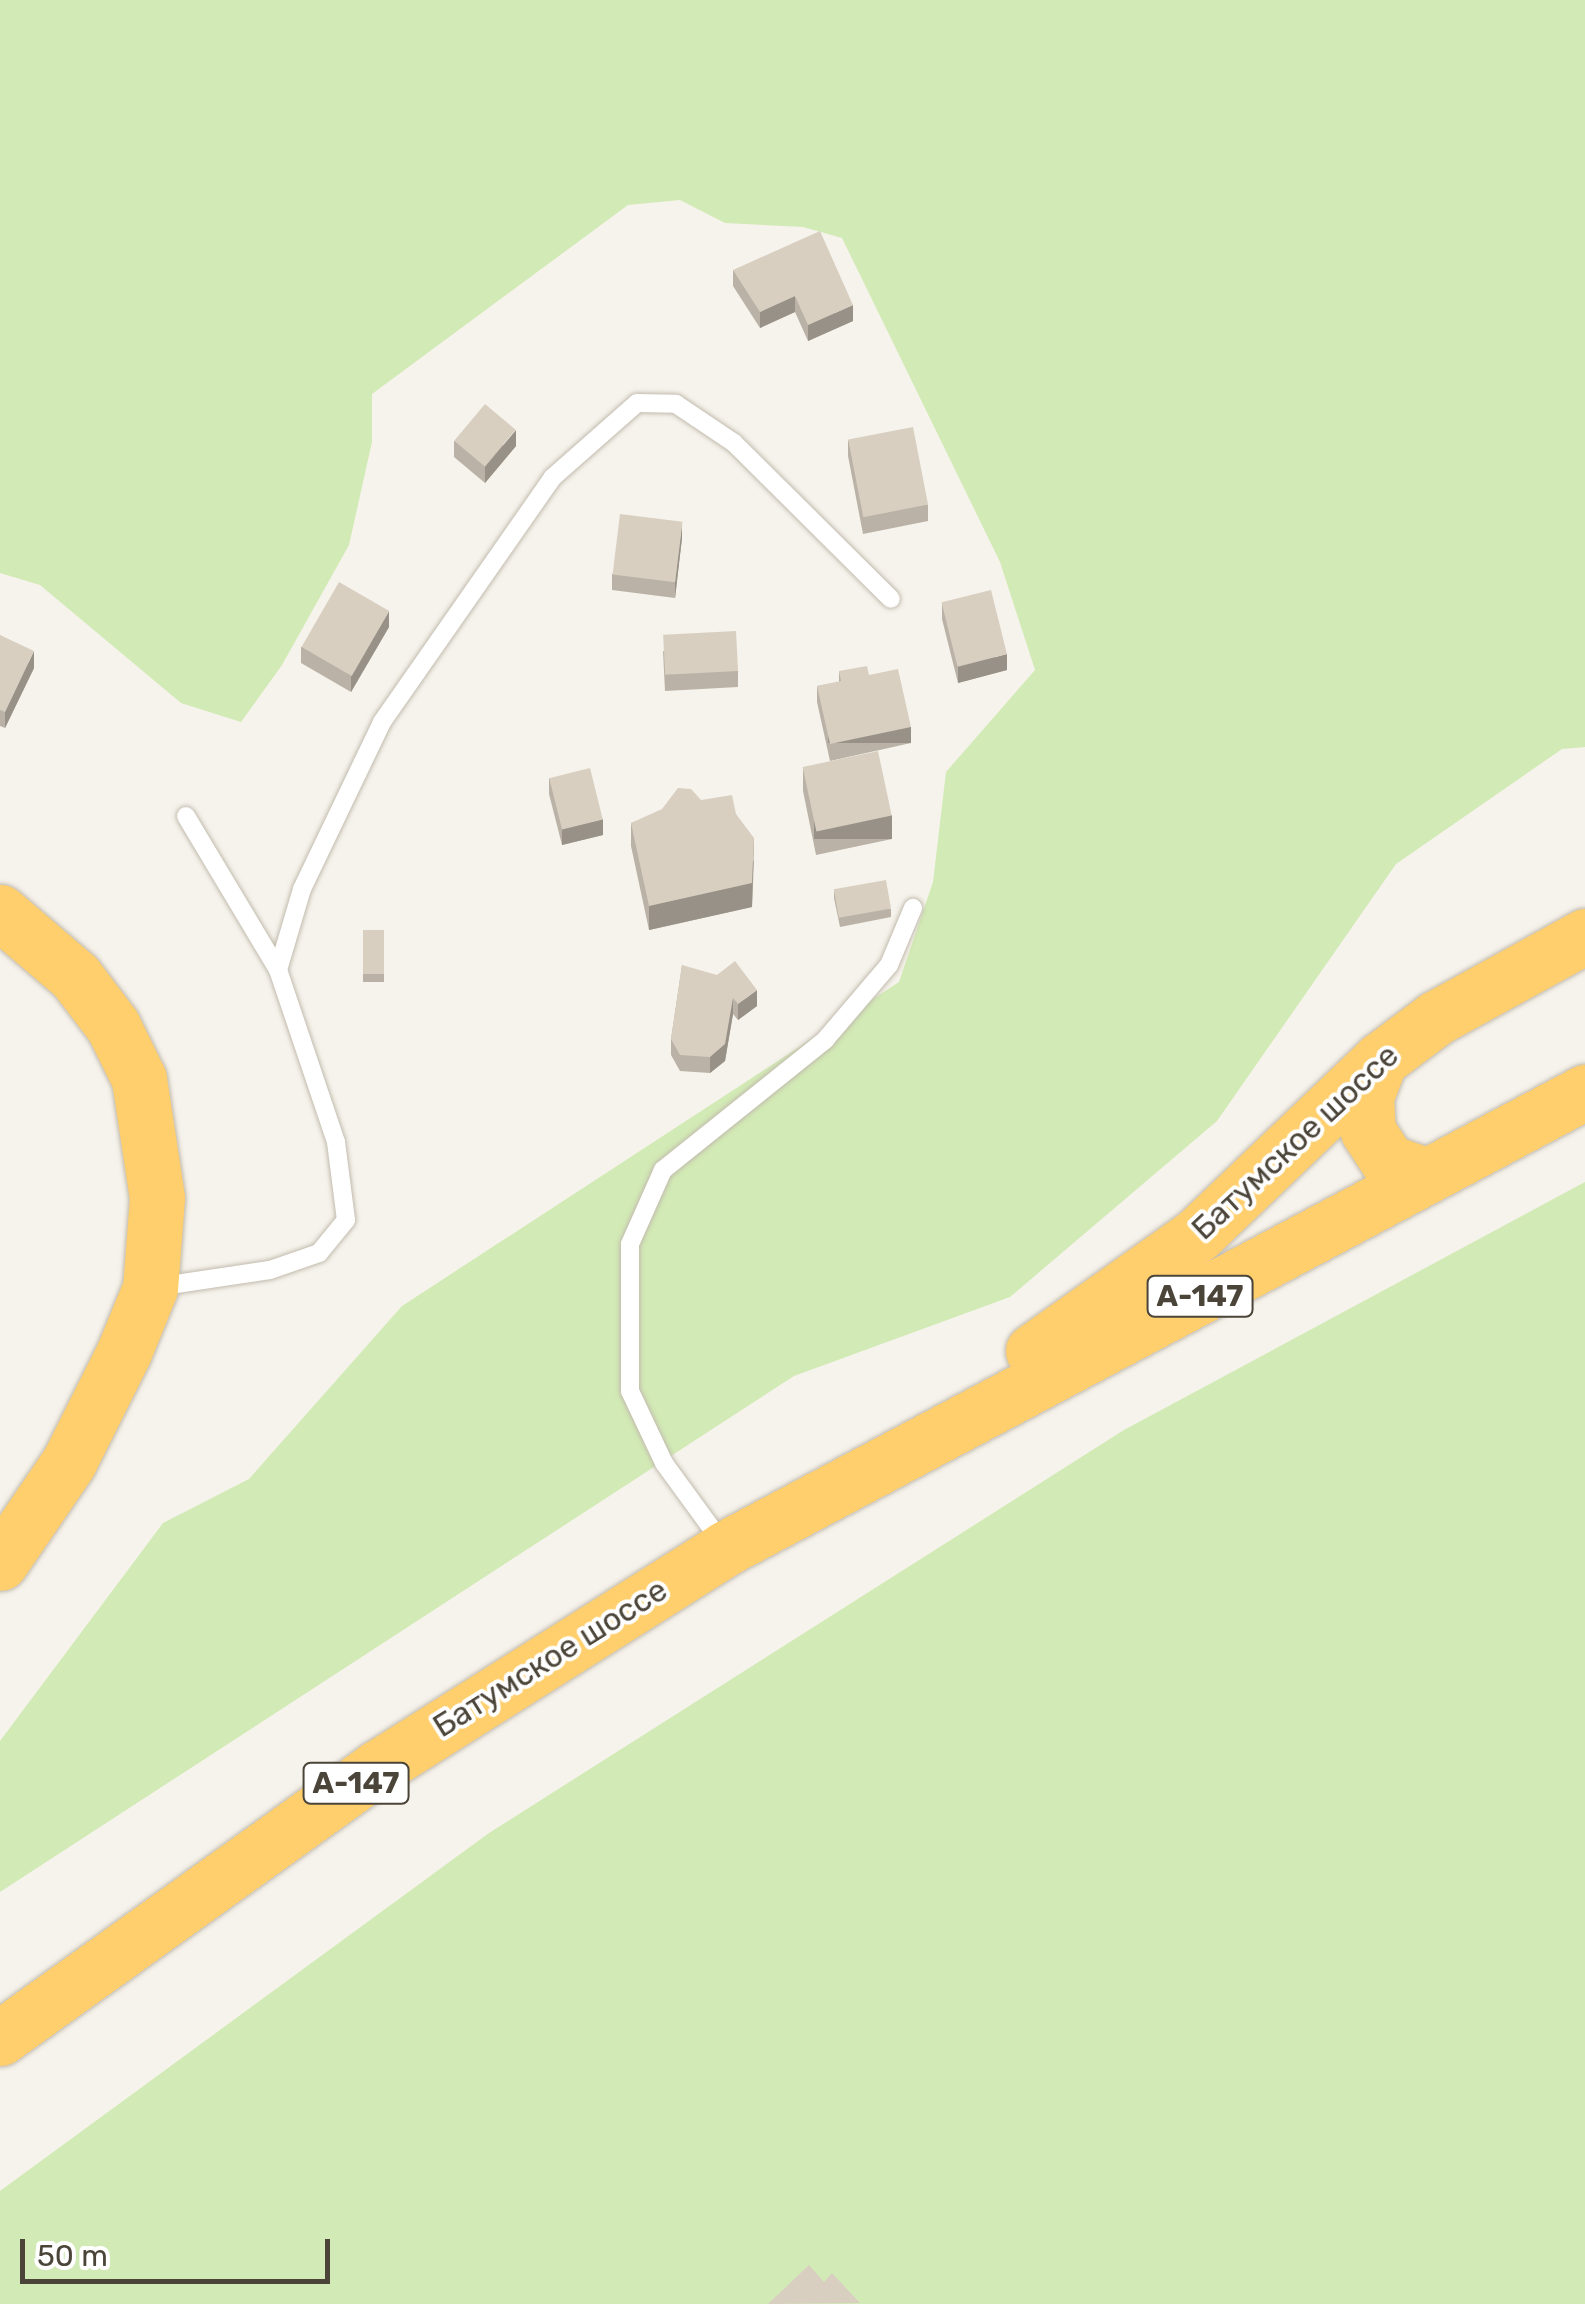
<!DOCTYPE html>
<meta charset="utf-8">
<style>
body{margin:0}
#map{position:relative;width:1585px;height:2304px;overflow:hidden;background:#f6f3ec;font-family:Rubik,sans-serif}
div>[style]{position:absolute}
.green>*{inset:0;background:#d2eab5}
.roads{filter:drop-shadow(0 0 2px #c2bbae) drop-shadow(0 0 2px #c2bbae)}
.lane>*{height:18px;margin:-9px;padding:0 9px;transform-origin:9px;border-radius:9px;background:#fff}
.highway>*{height:55px;margin:-27.5px;padding:0 27.5px;transform-origin:27.5px;border-radius:27.5px;background:#ffcf6e}
.wall>*{inset:0;background:#bab2a6;transform-origin:0 0}
.shaded-wall>*{inset:0;background:#979187;transform-origin:0 0}
.building>*{inset:0;background:#d8cfc1;transform-origin:0 0}
span{translate:-50% -50%;white-space:nowrap;text-align:center;line-height:1.15;-webkit-text-stroke:8px #fff;paint-order:stroke}
.shield-label span{padding:2px 8px;background:#fff;border:2px solid;border-radius:8px;-webkit-text-stroke-width:0}
.shield-label{font-size:30px;color:#4b4439;font-weight:700}
.street-label{font-size:32px;color:#4b4439}
.scale{position:absolute;left:20px;top:2239px;width:310px;height:45px;box-sizing:border-box;border:5px solid #4b4439;border-top:0;padding-left:12px;font-size:30px;line-height:35px;white-space:nowrap;color:#4b4439;-webkit-text-stroke:8px #fff;paint-order:stroke}
</style>
<div id="map">
<div class="green">
<i style="clip-path:polygon(0 0,1585px 0,1585px 747px,1562px 749px,1396px 864px,1217px 1121px,1010px 1297px,794px 1376px,0 1892px,0 1741px,163px 1523px,249px 1479px,402px 1306px,899px 982px,933px 882px,946px 772px,1035px 670px,1000px 562px,842px 238px,803px 227px,725px 223px,680px 200px,628px 205px,372px 394px,372px 442px,349px 545px,282px 665px,241px 722px,181px 703px,40px 585px,0 573px)"></i>
<i style="clip-path:polygon(1585px 1182px,1585px 2304px,0 2304px,0 2191px,489px 1833px,1124px 1430px)"></i>
</div>
<div class="roads">
<div class="lane">
<i style="left:186px;top:816px;width:179px;rotate:59.1deg"></i>
<i style="left:156px;top:1287px;width:115px;rotate:-8.5deg"></i>
<i style="left:270px;top:1270px;width:52px;rotate:-19.1deg"></i>
<i style="left:319px;top:1253px;width:43px;rotate:-50.7deg"></i>
<i style="left:346px;top:1220px;width:79px;rotate:-97.3deg"></i>
<i style="left:336px;top:1142px;width:182px;rotate:-108.6deg"></i>
<i style="left:278px;top:970px;width:84px;rotate:-73.5deg"></i>
<i style="left:302px;top:889px;width:185px;rotate:-64.4deg"></i>
<i style="left:382px;top:722px;width:297px;rotate:-55.1deg"></i>
<i style="left:552px;top:478px;width:113px;rotate:-41.4deg"></i>
<i style="left:637px;top:403px;width:39px;rotate:1deg"></i>
<i style="left:676px;top:404px;width:70px;rotate:33.9deg"></i>
<i style="left:734px;top:443px;width:221px;rotate:44.8deg"></i>
<i style="left:723px;top:1544px;width:100px;rotate:-126.1deg"></i>
<i style="left:664px;top:1463px;width:80px;rotate:-115.3deg"></i>
<i style="left:630px;top:1391px;width:147px;rotate:-90deg"></i>
<i style="left:630px;top:1244px;width:81px;rotate:-66deg"></i>
<i style="left:663px;top:1170px;width:208px;rotate:-38.7deg"></i>
<i style="left:825px;top:1040px;width:99px;rotate:-49.5deg"></i>
<i style="left:889px;top:965px;width:62px;rotate:-67.2deg"></i>
</div>
<div class="highway">
<i style="left:0;top:912px;width:99px;rotate:40.5deg"></i>
<i style="left:75px;top:976px;width:63px;rotate:52.8deg"></i>
<i style="left:113px;top:1026px;width:59px;rotate:63.9deg"></i>
<i style="left:139px;top:1079px;width:120px;rotate:81.4deg"></i>
<i style="left:157px;top:1198px;width:90px;rotate:94.4deg"></i>
<i style="left:150px;top:1288px;width:69px;rotate:112.1deg"></i>
<i style="left:124px;top:1352px;width:123px;rotate:116.6deg"></i>
<i style="left:69px;top:1462px;width:122px;rotate:124.3deg"></i>
<i style="left:1380px;top:1060px;width:40px;rotate:111deg"></i>
<i style="left:1366px;top:1097px;width:34px;rotate:87deg"></i>
<i style="left:1368px;top:1131px;width:37px;rotate:57deg"></i>
<i style="left:1388px;top:1162px;width:39px;rotate:19deg"></i>
<i style="left:1033px;top:1351px;width:202px;rotate:-35.3deg"></i>
<i style="left:1198px;top:1234px;width:252px;rotate:-43.7deg"></i>
<i style="left:1380px;top:1060px;width:70px;rotate:-36.9deg"></i>
<i style="left:1436px;top:1018px;width:170px;rotate:-28.8deg"></i>
<i style="left:0;top:2038px;width:464px;rotate:-35.6deg"></i>
<i style="left:377px;top:1768px;width:413px;rotate:-32.2deg"></i>
<i style="left:726px;top:1548px;width:973px;rotate:-27.96deg"></i>
</div>
</div>
<div class="wall">
<i style="clip-path:polygon(733px 270px,853px 321px,808px 341px,795px 312px,760px 328px,733px 286px)"></i>
<i style="clip-path:polygon(848px 440px,928px 505px,928px 521px,863px 534px,848px 456px)"></i>
<i style="clip-path:polygon(454px 441px,516px 446px,485px 483px,454px 457px)"></i>
<i style="clip-path:polygon(682px 538px,675px 598px,612px 590px,612px 574px)"></i>
<i style="clip-path:polygon(942px 603px,1007px 670px,958px 683px,942px 619px)"></i>
<i style="clip-path:polygon(389px 627px,351px 692px,301px 663px,301px 647px)"></i>
<i style="clip-path:polygon(0 635px,34px 668px,5px 728px,0 726px)"></i>
<i style="clip-path:polygon(663px 651px,738px 671px,738px 687px,665px 691px)"></i>
<i style="clip-path:polygon(839px 671px,869px 675px,911px 743px,830px 761px,817px 702px,817px 686px,839px 682px)"></i>
<i style="clip-path:polygon(803px 767px,892px 839px,816px 855px,803px 791px)"></i>
<i style="clip-path:polygon(549px 778px,603px 835px,562px 845px,549px 794px)"></i>
<i style="clip-path:polygon(701px 800px,736px 814px,754px 862px,752px 907px,649px 930px,631px 846px,631px 823px)"></i>
<i style="clip-path:polygon(834px 890px,891px 909px,891px 917px,840px 927px,834px 898px)"></i>
<i style="left:363px;top:930px;width:21px;height:52px"></i>
<i style="clip-path:polygon(682px 965px,757px 1006px,738px 1020px,733px 1014px,725px 1061px,710px 1073px,680px 1071px,671px 1055px,671px 1039px)"></i>
</div>
<div class="shaded-wall">
<i style="clip-path:polygon(795px 296px,795px 312px,760px 328px,760px 312px)"></i>
<i style="clip-path:polygon(853px 305px,853px 321px,808px 341px,808px 325px)"></i>
<i style="clip-path:polygon(516px 430px,516px 446px,485px 483px,485px 467px)"></i>
<i style="clip-path:polygon(682px 522px,682px 538px,675px 598px,675px 582px)"></i>
<i style="clip-path:polygon(389px 611px,389px 627px,351px 692px,351px 676px)"></i>
<i style="clip-path:polygon(34px 651px,34px 668px,5px 728px,5px 712px)"></i>
<i style="clip-path:polygon(1007px 654px,1007px 670px,958px 683px,958px 667px)"></i>
<i style="left:911px;top:727px;width:16px;height:83px;rotate:90deg"></i>
<i style="left:892px;top:815px;width:24px;height:78px;rotate:90deg"></i>
<i style="clip-path:polygon(603px 819px,603px 835px,562px 845px,562px 829px)"></i>
<i style="clip-path:polygon(754px 838px,752px 907px,649px 930px,649px 906px)"></i>
<i style="clip-path:polygon(757px 990px,757px 1006px,738px 1020px,738px 1004px)"></i>
<i style="clip-path:polygon(733px 998px,733px 1014px,725px 1061px,710px 1073px,710px 1057px)"></i>
</div>
<div class="building">
<i style="clip-path:polygon(820px 231px,853px 305px,808px 325px,795px 296px,760px 312px,733px 270px)"></i>
<i style="left:485px;top:404px;width:40px;height:48px;rotate:40deg"></i>
<i style="left:913px;top:427px;width:79px;height:66px;rotate:79deg"></i>
<i style="left:620px;top:514px;width:63px;height:61px;rotate:7deg"></i>
<i style="left:339px;top:582px;width:58px;height:75px;rotate:30deg"></i>
<i style="left:991px;top:590px;width:66px;height:51px;rotate:76deg"></i>
<i style="left:736px;top:631px;width:40px;height:73px;rotate:87deg"></i>
<i style="clip-path:polygon(0 635px,34px 651px,5px 712px,0 710px)"></i>
<i style="clip-path:polygon(867px 666px,869px 675px,898px 669px,911px 727px,830px 744px,817px 686px,841px 681px,839px 671px)"></i>
<i style="left:878px;top:751px;width:66px;height:77px;rotate:78deg"></i>
<i style="left:590px;top:768px;width:53px;height:42px;rotate:76deg"></i>
<i style="clip-path:polygon(678px 788px,691px 789px,701px 800px,732px 795px,736px 814px,754px 838px,752px 883px,649px 906px,631px 823px,662px 809px)"></i>
<i style="left:886px;top:880px;width:29px;height:53px;rotate:80deg"></i>
<i style="left:363px;top:930px;width:21px;height:44px"></i>
<i style="clip-path:polygon(735px 961px,757px 990px,738px 1004px,733px 998px,725px 1044px,710px 1057px,680px 1055px,671px 1039px,682px 965px,717px 975px)"></i>
<i style="clip-path:polygon(809px 2265px,824px 2282px,832px 2273px,860px 2303px,768px 2304px)"></i>
</div>
<div class="shield-label">
<span style="left:1200px;top:1296px">А-147</span>
<span style="left:356px;top:1783px">А-147</span>
</div>
<div class="street-label">
<span style="left:1295px;top:1142px;rotate:-43deg">Батумское шоссе</span>
<span style="left:550px;top:1658px;rotate:-32deg">Батумское шоссе</span>
</div>
<div class="scale">50 m</div>
</div>
